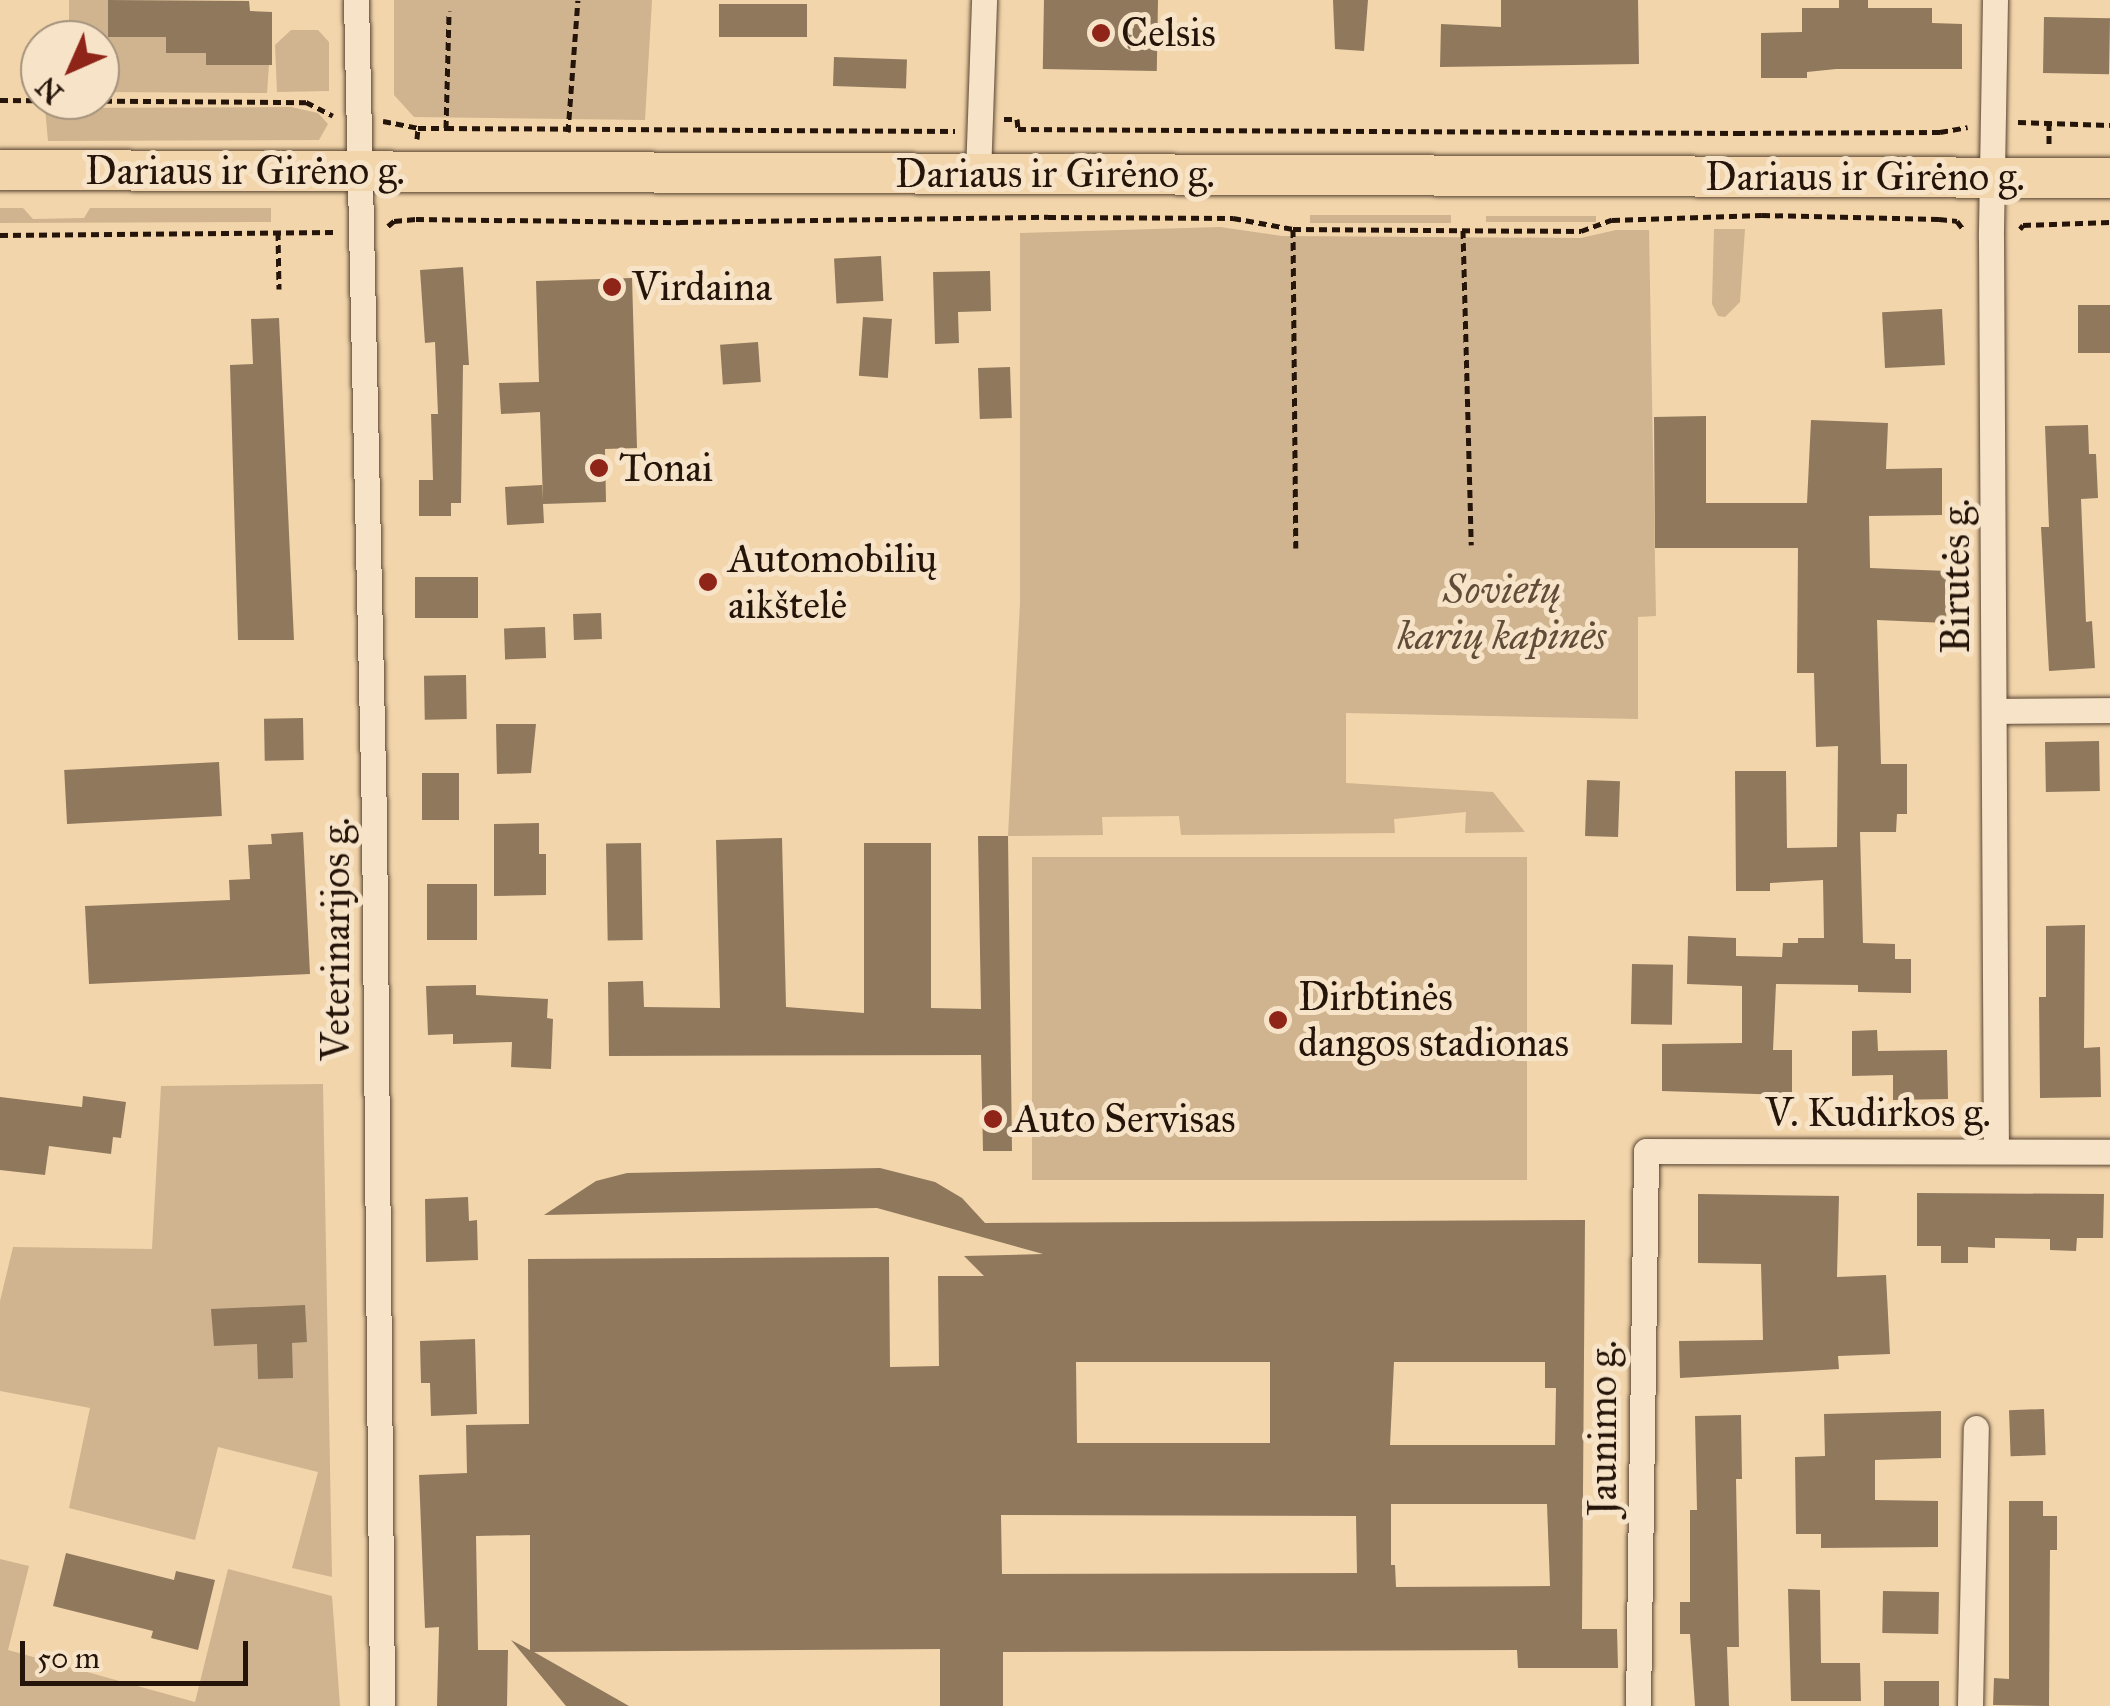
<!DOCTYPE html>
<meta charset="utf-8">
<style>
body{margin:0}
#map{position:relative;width:2110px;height:1706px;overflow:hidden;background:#f2d5ab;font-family:"IM FELL Great Primer",serif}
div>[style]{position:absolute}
.green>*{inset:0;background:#cfb48f;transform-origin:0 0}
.building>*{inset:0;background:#90785d;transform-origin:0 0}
.path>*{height:5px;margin-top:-2.5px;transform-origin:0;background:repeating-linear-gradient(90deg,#251409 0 8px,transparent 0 13px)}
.roads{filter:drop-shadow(0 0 2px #584432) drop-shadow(0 0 2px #584432)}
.minor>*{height:25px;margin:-12.5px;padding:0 12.5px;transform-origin:12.5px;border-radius:12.5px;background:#f7e4c8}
.trunk>*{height:40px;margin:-20px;padding:0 20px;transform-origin:20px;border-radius:20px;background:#f2d5ab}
.dots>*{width:28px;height:28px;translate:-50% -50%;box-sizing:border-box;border:5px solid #f7e4c8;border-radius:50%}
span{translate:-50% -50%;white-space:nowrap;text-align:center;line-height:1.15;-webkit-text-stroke:10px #f7e4c8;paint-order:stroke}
.poi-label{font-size:40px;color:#251409}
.left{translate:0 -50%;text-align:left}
.street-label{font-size:40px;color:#251409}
.park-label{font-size:40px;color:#604c38;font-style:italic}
.north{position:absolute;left:20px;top:20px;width:100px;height:100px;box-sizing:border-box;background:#f7e4c8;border:2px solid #a3917c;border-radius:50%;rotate:225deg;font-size:28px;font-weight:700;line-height:40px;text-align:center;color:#251409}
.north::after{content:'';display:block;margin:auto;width:35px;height:45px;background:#8f2418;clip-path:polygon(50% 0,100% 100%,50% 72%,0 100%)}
.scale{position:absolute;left:20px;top:1641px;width:228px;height:45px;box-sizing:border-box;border:5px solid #251409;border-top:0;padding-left:12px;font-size:30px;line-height:35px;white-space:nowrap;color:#251409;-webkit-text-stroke:8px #f7e4c8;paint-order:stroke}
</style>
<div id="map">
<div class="green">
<i style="clip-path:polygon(69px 0,108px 0,109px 37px,166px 37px,166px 53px,206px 53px,207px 65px,269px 65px,267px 93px,100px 92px,100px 40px,69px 40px)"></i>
<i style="clip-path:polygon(394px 0,652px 0,645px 120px,414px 117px,394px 95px)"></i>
<i style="clip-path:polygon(291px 30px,318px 30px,329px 42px,329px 91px,277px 92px,275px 45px)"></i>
<i style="clip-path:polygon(291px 107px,318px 113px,328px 124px,319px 140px,48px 141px,45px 108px)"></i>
<i style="clip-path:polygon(0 208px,23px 208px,33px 219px,84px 218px,90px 208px,271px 208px,271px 222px,0 223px)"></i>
<i style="left:1310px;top:215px;width:141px;height:8px"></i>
<i style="left:1486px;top:216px;width:110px;height:6px"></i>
<i style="clip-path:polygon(1220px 227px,1282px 236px,1581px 238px,1616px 230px,1649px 230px,1656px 616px,1638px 617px,1638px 719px,1346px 713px,1346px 783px,1493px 792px,1525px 832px,1465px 833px,1466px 812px,1394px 819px,1395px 833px,1181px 835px,1179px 816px,1102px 817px,1103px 835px,1008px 836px,1020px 603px,1020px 233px)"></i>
<i style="clip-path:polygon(1714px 229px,1745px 229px,1740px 302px,1725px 317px,1718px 316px,1712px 304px)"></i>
<i style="left:1032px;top:857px;width:495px;height:323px"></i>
<i style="clip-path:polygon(323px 1084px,332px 1577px,292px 1568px,318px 1472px,218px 1447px,195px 1540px,69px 1508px,90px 1408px,0 1391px,0 1301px,13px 1247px,152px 1249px,161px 1086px)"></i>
<i style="clip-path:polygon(0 1559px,29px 1566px,8px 1650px,195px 1702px,228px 1569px,332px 1596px,340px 1706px,0 1706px)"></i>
</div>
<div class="building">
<i style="clip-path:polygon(108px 0,249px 1px,250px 11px,272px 12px,272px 65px,206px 65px,206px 53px,166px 53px,166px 37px,108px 37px)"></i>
<i style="left:1158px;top:0;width:71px;height:114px;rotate:91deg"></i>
<i style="clip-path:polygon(1333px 0,1368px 0,1364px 51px,1335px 49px)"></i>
<i style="clip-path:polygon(1501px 0,1638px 0,1639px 64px,1440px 67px,1441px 24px,1501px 27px)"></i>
<i style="clip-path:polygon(1839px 0,1868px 0,1868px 8px,1932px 8px,1932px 23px,1962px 24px,1962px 69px,1836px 69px,1807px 72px,1807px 78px,1761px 78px,1761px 33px,1802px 32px,1802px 8px,1839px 8px)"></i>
<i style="left:719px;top:4px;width:88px;height:33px"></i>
<i style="left:2044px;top:17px;width:66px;height:56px;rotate:1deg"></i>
<i style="left:834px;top:57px;width:73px;height:29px;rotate:2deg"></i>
<i style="left:881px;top:256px;width:45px;height:47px;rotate:87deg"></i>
<i style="clip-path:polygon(463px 267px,469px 365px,463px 365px,461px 503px,451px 503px,451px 516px,419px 516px,419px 480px,433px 480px,431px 414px,438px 414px,435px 342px,425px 343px,420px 270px)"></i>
<i style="clip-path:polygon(990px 271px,991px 311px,958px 312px,959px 343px,935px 344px,933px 272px)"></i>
<i style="clip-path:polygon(632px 278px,637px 448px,605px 449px,606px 502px,543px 504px,544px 523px,507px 525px,505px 487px,542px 485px,543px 501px,540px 412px,501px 414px,499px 383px,539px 382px,536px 281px)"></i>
<i style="left:2078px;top:305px;width:32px;height:48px"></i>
<i style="left:1942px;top:309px;width:56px;height:60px;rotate:87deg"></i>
<i style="left:863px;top:317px;width:29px;height:59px;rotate:4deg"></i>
<i style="clip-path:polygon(279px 318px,294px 640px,238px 640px,230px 365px,253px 364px,251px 319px)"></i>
<i style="left:758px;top:342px;width:40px;height:38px;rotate:86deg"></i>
<i style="left:1010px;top:367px;width:51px;height:32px;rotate:88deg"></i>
<i style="clip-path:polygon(1706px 416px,1706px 503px,1807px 503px,1811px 420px,1888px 423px,1886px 469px,1942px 468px,1942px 515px,1869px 516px,1870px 568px,1948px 571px,1946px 623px,1877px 620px,1881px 764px,1907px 764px,1907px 814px,1897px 814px,1896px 832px,1860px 832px,1863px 943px,1895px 944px,1895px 959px,1911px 959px,1911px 993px,1858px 992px,1858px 985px,1776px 984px,1773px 1050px,1792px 1050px,1792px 1095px,1662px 1091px,1662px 1044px,1742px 1043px,1742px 986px,1687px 984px,1688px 936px,1736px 938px,1736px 956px,1782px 957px,1783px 943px,1798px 943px,1798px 938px,1824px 938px,1823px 880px,1770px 883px,1770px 891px,1736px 891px,1735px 771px,1786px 771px,1787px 848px,1837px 847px,1838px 746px,1816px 747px,1814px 673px,1797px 673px,1798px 548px,1655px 548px,1654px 417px)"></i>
<i style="clip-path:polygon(2088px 425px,2089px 454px,2096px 454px,2098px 498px,2081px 499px,2086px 622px,2092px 621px,2095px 668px,2049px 671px,2041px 527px,2049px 527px,2045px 426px)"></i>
<i style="left:415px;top:577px;width:63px;height:41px"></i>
<i style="left:601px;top:613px;width:26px;height:28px;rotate:88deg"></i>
<i style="left:545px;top:627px;width:31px;height:41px;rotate:88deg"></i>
<i style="left:466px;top:675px;width:44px;height:42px;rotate:89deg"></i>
<i style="left:303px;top:718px;width:42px;height:39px;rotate:89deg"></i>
<i style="clip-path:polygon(496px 724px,536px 724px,531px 773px,497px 774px)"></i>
<i style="left:2099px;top:741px;width:50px;height:54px;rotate:89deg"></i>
<i style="left:219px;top:762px;width:54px;height:155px;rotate:87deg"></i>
<i style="left:422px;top:773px;width:37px;height:47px"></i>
<i style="left:1587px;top:780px;width:33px;height:56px;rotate:2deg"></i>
<i style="clip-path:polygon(539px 823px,539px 854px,546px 854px,546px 895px,494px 896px,494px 824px)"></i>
<i style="clip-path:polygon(303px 832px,310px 974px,89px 984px,85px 906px,230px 900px,229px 880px,250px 879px,248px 845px,272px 844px,271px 834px)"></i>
<i style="clip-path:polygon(978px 836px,1008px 836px,1012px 1151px,983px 1151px,981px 1055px,609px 1056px,608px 982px,643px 981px,644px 1007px,720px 1008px,716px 840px,782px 838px,786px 1007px,864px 1013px,864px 843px,931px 843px,931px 1008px,981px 1009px)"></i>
<i style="left:641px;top:843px;width:97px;height:35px;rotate:89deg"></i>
<i style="left:427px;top:884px;width:50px;height:56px"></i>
<i style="clip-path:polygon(2085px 925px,2084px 1048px,2100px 1047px,2101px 1097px,2040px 1098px,2039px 997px,2046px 997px,2046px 926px)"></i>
<i style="left:1632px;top:964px;width:41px;height:60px;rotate:1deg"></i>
<i style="clip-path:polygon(476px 985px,476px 995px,548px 999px,547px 1018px,553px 1019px,551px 1069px,511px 1067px,512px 1042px,453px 1044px,453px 1034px,428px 1035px,426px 986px)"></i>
<i style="clip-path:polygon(1877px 1030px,1878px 1051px,1947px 1050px,1948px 1099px,1893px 1100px,1893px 1075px,1852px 1076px,1852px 1031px)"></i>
<i style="clip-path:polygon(83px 1096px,126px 1102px,121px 1138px,113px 1137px,111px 1154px,49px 1146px,45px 1175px,0 1170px,0 1097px,82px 1107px)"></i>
<i style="clip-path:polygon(evenodd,880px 1168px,935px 1182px,962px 1198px,985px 1223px,1585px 1220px,1582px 1629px,1617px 1629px,1618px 1668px,1518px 1668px,1517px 1650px,1003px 1652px,1003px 1706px,940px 1706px,940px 1649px,534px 1652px,629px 1706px,566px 1706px,511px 1640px,530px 1650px,530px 1535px,476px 1536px,478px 1650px,508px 1650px,507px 1706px,437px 1706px,439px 1627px,425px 1628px,419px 1475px,467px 1473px,466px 1425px,529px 1424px,528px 1259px,889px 1257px,890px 1367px,939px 1366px,938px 1276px,984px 1276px,964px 1256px,1043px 1254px,877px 1208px,544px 1215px,596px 1181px,627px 1173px,880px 1168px,1076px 1362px,1270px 1362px,1270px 1443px,1077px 1443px,1076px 1362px,880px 1168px,1394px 1362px,1545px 1362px,1545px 1388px,1556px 1388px,1555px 1445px,1390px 1445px,1394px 1362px,880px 1168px,1391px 1504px,1547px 1504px,1550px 1586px,1396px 1587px,1395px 1565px,1391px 1565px,1391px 1504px,880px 1168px,1001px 1515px,1356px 1516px,1357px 1573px,1002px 1574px,1001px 1515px)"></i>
<i style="clip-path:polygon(1917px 1193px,2104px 1194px,2103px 1238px,2077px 1238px,2076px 1251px,2050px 1250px,2050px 1239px,1995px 1238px,1995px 1248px,1968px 1247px,1968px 1263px,1941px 1263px,1941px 1246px,1917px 1246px)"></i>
<i style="clip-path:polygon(1698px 1194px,1839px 1196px,1837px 1277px,1886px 1275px,1890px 1354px,1838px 1356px,1839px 1369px,1680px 1378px,1679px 1341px,1763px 1340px,1761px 1264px,1698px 1263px)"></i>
<i style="clip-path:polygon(468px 1197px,469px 1221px,477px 1220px,478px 1260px,426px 1262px,425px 1199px)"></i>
<i style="clip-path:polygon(305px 1305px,307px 1342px,292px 1343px,293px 1378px,258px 1379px,257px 1344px,214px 1346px,211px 1309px)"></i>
<i style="clip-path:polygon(475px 1339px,477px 1414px,431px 1416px,430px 1383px,421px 1383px,420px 1341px)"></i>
<i style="left:2044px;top:1409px;width:46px;height:35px;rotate:88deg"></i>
<i style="clip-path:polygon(1941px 1411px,1941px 1458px,1875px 1460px,1875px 1500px,1938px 1501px,1938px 1547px,1821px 1548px,1821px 1534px,1796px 1534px,1795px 1457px,1825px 1456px,1824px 1414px)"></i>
<i style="clip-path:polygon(1741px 1415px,1742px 1479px,1736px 1479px,1739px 1647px,1727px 1647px,1729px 1706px,1695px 1706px,1690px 1634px,1680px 1634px,1680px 1602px,1690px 1602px,1690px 1510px,1697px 1510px,1695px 1416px)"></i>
<i style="clip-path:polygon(2009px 1501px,2043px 1501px,2043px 1516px,2057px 1516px,2057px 1550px,2050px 1550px,2049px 1706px,1993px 1705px,1994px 1678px,2009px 1679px)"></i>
<i style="clip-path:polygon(66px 1553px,174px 1580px,176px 1571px,215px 1580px,198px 1650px,151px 1638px,153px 1631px,53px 1606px)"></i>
<i style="clip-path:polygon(1788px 1589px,1820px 1590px,1821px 1663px,1860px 1663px,1861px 1701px,1791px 1701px)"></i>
<i style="left:1883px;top:1591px;width:56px;height:42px;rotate:1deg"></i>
<i style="left:1884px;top:1681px;width:55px;height:25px"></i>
</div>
<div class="path">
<i style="left:0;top:100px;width:306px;rotate:0.4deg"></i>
<i style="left:306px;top:102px;width:30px;rotate:27deg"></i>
<i style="left:1004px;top:119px;width:13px"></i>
<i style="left:1017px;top:119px;width:10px;rotate:84deg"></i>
<i style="left:1018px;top:129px;width:719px;rotate:0.32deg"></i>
<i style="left:1737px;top:133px;width:203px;rotate:-0.3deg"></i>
<i style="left:1940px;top:132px;width:28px;rotate:-10deg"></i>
<i style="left:383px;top:121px;width:36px;rotate:11deg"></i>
<i style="left:2018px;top:122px;width:92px;rotate:1.9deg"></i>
<i style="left:2049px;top:123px;width:22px;rotate:90deg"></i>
<i style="left:446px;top:128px;width:117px;rotate:-88.5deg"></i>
<i style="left:568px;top:132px;width:132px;rotate:-85.7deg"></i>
<i style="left:417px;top:139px;width:11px;rotate:-85deg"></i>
<i style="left:418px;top:128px;width:28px"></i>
<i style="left:446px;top:128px;width:509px;rotate:0.34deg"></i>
<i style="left:388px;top:226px;width:8px;rotate:-40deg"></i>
<i style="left:394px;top:221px;width:22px;rotate:-5deg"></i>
<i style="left:416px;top:219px;width:264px;rotate:0.7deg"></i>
<i style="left:680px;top:222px;width:368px;rotate:-0.8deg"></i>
<i style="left:1048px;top:217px;width:185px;rotate:0.3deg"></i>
<i style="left:1233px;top:218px;width:61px;rotate:10.4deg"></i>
<i style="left:1293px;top:229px;width:288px;rotate:0.4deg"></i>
<i style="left:1581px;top:231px;width:33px;rotate:-20deg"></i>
<i style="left:1612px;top:220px;width:150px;rotate:-1.9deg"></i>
<i style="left:1762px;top:215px;width:177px;rotate:1.3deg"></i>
<i style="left:1939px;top:219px;width:18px;rotate:6deg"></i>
<i style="left:1957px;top:221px;width:10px;rotate:53deg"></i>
<i style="left:1293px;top:229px;width:319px;rotate:89.5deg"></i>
<i style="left:2020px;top:229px;width:5px;rotate:-53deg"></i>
<i style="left:2023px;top:225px;width:87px;rotate:-2deg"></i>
<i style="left:1463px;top:230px;width:315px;rotate:88.5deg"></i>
<i style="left:278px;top:232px;width:57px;rotate:89deg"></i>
<i style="left:0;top:235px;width:335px;rotate:-0.5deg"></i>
</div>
<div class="roads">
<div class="minor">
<i style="left:356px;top:0;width:818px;rotate:88.74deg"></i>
<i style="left:374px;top:818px;width:888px;rotate:89.48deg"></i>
<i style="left:1995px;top:0;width:238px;rotate:91deg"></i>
<i style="left:1991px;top:238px;width:913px;rotate:89.69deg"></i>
<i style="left:978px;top:174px;width:174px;rotate:-88deg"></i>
<i style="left:1995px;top:711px;width:115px;rotate:-0.5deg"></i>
<i style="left:1638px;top:1706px;width:555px;rotate:-89.17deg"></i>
<i style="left:1646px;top:1151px;width:464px;rotate:0.1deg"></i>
<i style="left:1970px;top:1706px;width:278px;rotate:-88.8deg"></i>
</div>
<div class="trunk">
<i style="left:0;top:170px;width:2110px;rotate:0.22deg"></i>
</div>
</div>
<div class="dots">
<i style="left:1101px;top:33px;background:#8f2418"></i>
<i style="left:612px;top:287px;background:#8f2418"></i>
<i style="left:599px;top:468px;background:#8f2418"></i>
<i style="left:708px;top:582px;background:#8f2418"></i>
<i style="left:1278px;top:1020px;background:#8f2418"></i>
<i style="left:993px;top:1119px;background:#8f2418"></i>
</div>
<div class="poi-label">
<span class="left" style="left:1121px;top:33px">Celsis</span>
<span class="left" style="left:632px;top:287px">Virdaina</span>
<span class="left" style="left:619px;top:468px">Tonai</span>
<span class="left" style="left:728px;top:582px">Automobilių<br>aikštelė</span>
<span class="left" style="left:1298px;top:1020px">Dirbtinės<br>dangos stadionas</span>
<span class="left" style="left:1013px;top:1119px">Auto Servisas</span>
</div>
<div class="street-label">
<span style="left:245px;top:171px">Dariaus ir Girėno g.</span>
<span style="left:1055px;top:174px">Dariaus ir Girėno g.</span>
<span style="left:1865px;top:177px">Dariaus ir Girėno g.</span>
<span style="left:1956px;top:576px;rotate:-90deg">Birutės g.</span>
<span style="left:336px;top:939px;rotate:-90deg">Veterinarijos g.</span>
<span style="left:1878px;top:1113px">V. Kudirkos g.</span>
<span style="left:1603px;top:1428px;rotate:-90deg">Jaunimo g.</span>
</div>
<div class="park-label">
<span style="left:1502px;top:613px">Sovietų<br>karių kapinės</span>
</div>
<div class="north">N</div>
<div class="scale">50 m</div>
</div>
